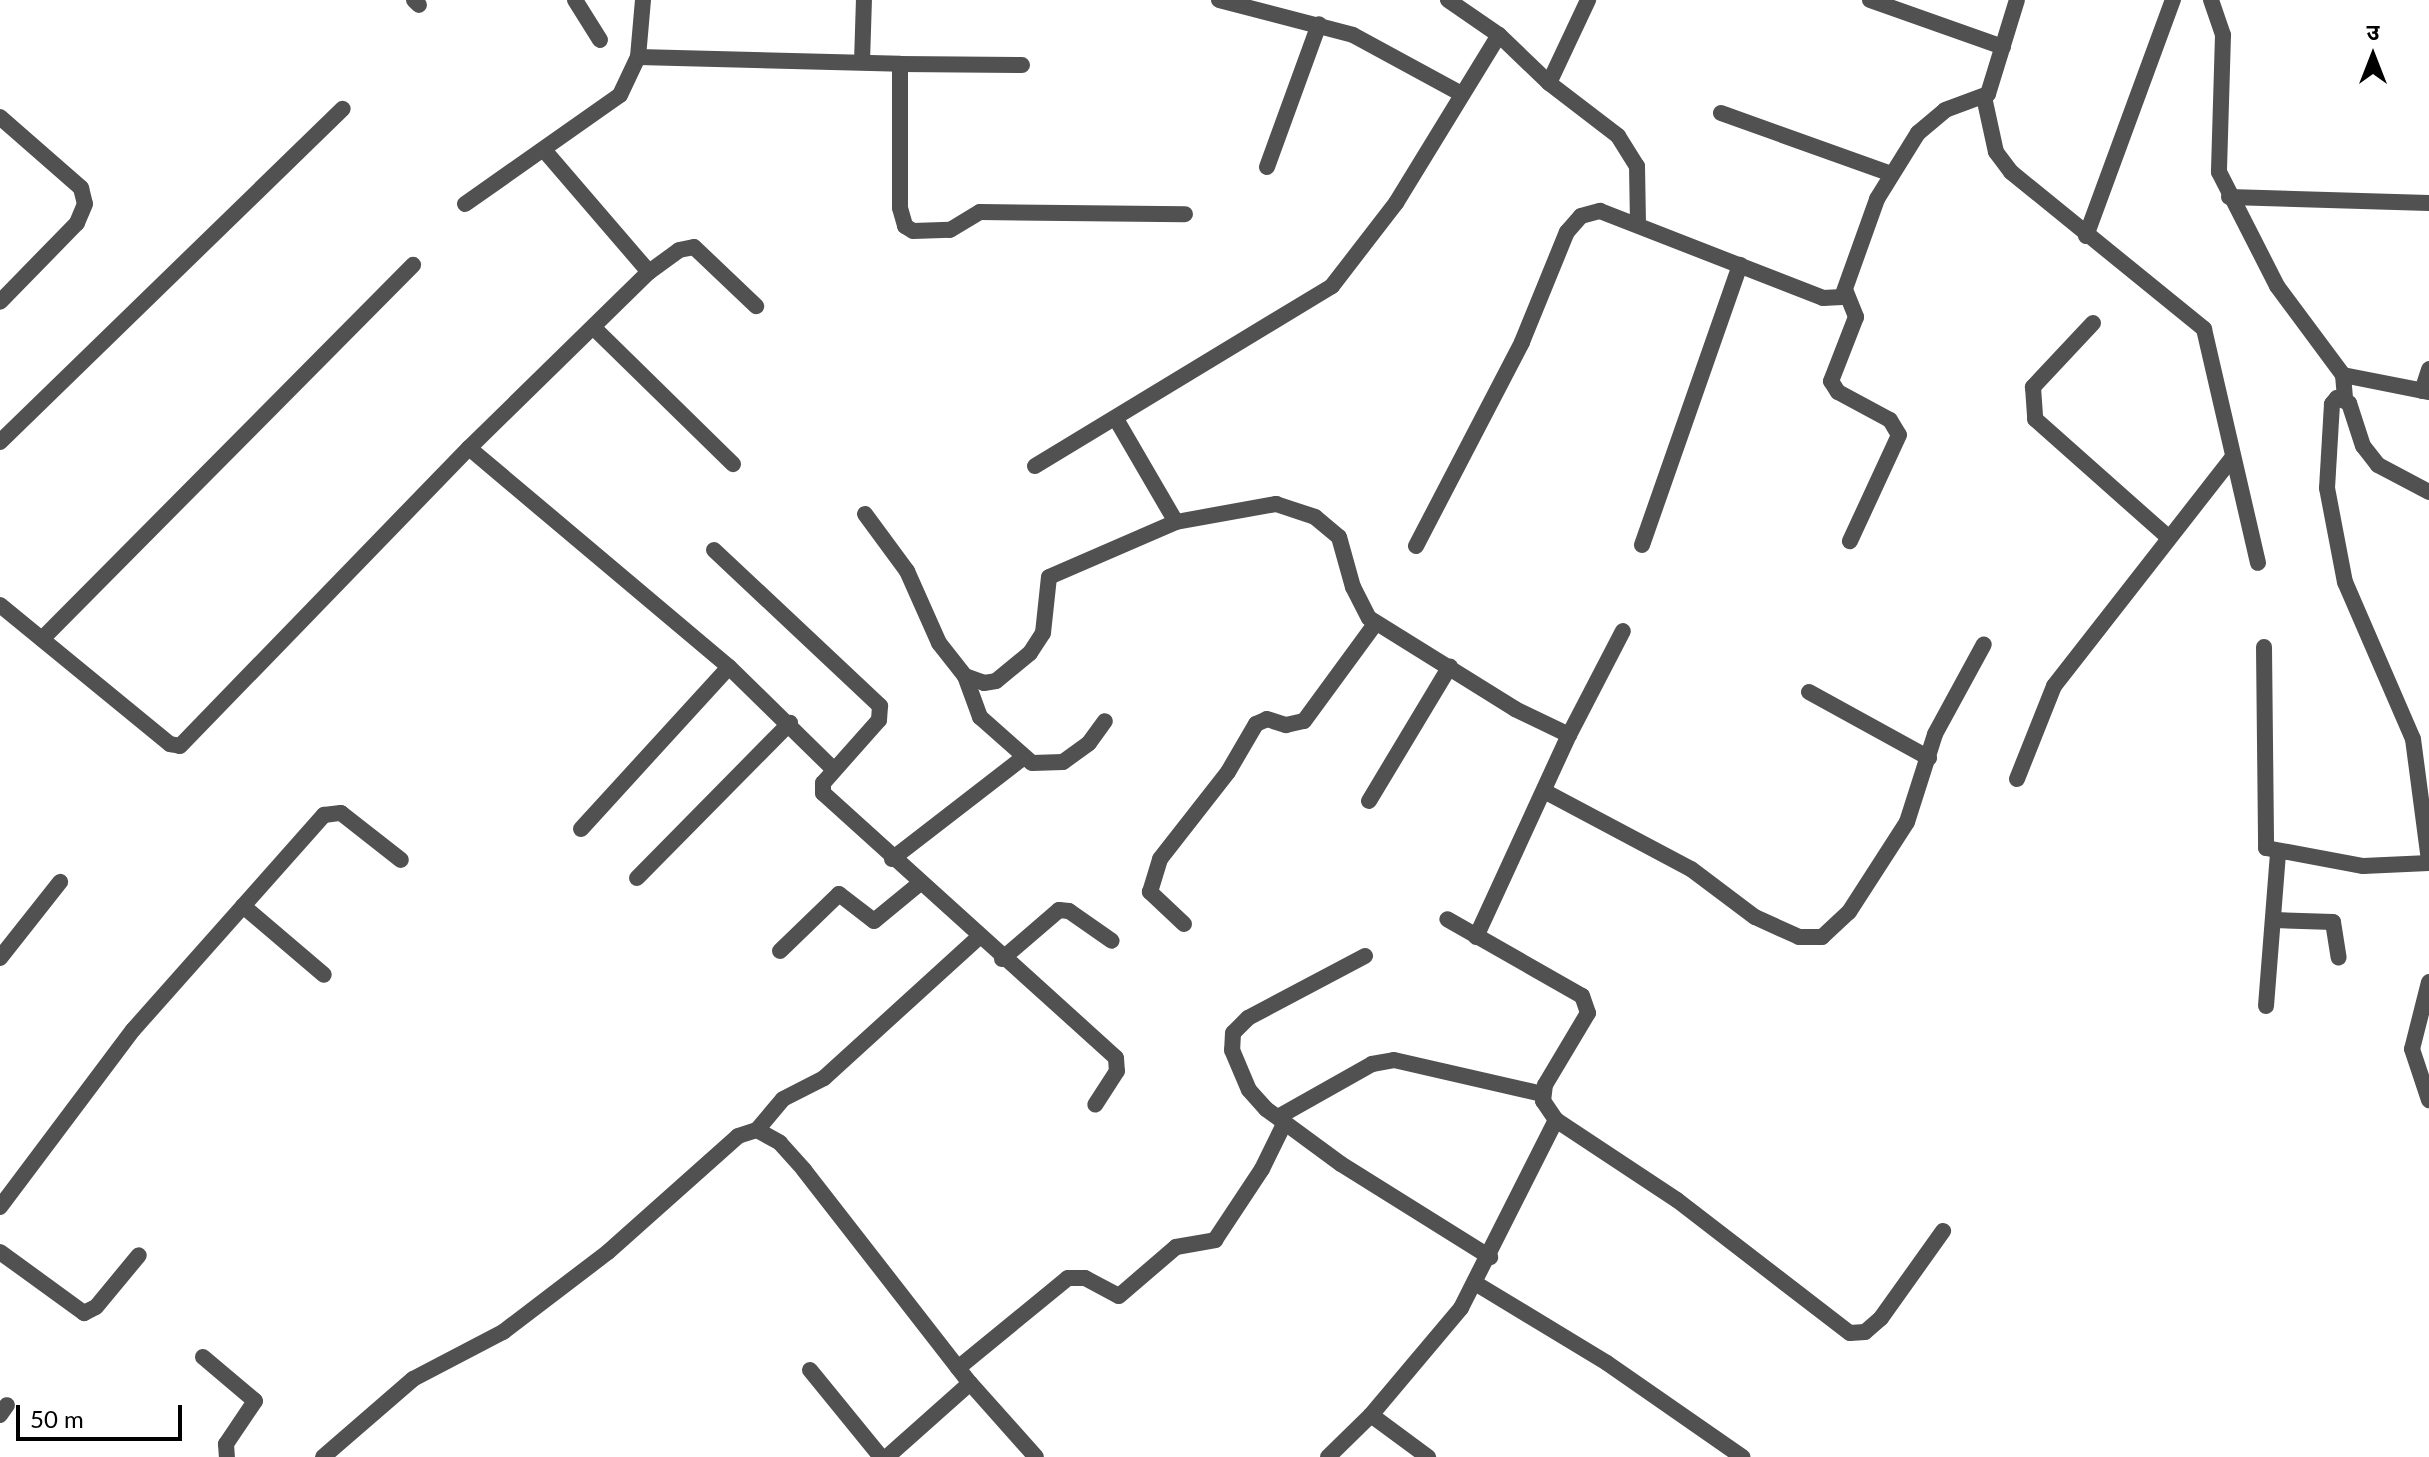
<!DOCTYPE html>
<meta charset="utf-8">
<style>
body{margin:0}
#map{position:relative;width:2429px;height:1457px;overflow:hidden;background:#fff;font-family:Lato,"Noto Sans Devanagari",sans-serif}
div>[style]{position:absolute}
.minor>*{height:16px;margin:-8px;padding:0 8px;transform-origin:8px;border-radius:8px;background:#515151}
span{translate:-50% -50%;white-space:nowrap;text-align:center;line-height:1.15;-webkit-text-stroke:7px #fff;paint-order:stroke}
.north{position:absolute;left:2333px;top:16px;width:80px;height:80px;-webkit-text-stroke:6px #fff;paint-order:stroke;rotate:0deg;font-size:22px;font-weight:700;line-height:32px;text-align:center;color:#000}
.north::after{content:'';display:block;margin:auto;width:28px;height:36px;background:#000;clip-path:polygon(50% 0,100% 100%,50% 72%,0 100%)}
.scale{position:absolute;left:16px;top:1405px;width:166px;height:36px;box-sizing:border-box;border:4px solid #000;border-top:0;padding-left:10px;font-size:24px;line-height:28px;white-space:nowrap;color:#000;-webkit-text-stroke:6px #fff;paint-order:stroke}
</style>
<div id="map">
<div class="minor">
<i style="left:414px;top:0;width:7px;rotate:45deg"></i>
<i style="left:575px;top:0;width:47px;rotate:58deg"></i>
<i style="left:1219px;top:0;width:138px;rotate:14.6deg"></i>
<i style="left:1353px;top:35px;width:122px;rotate:28.5deg"></i>
<i style="left:1448px;top:0;width:62px;rotate:34.5deg"></i>
<i style="left:1499px;top:35px;width:69px;rotate:43.8deg"></i>
<i style="left:1549px;top:83px;width:87px;rotate:37.5deg"></i>
<i style="left:1618px;top:136px;width:36px;rotate:58deg"></i>
<i style="left:1637px;top:166px;width:58px;rotate:89deg"></i>
<i style="left:1870px;top:0;width:141px;rotate:19.5deg"></i>
<i style="left:2211px;top:0;width:37px;rotate:71deg"></i>
<i style="left:2223px;top:35px;width:137px;rotate:91.7deg"></i>
<i style="left:2219px;top:172px;width:128px;rotate:63deg"></i>
<i style="left:2277px;top:286px;width:111px;rotate:53.4deg"></i>
<i style="left:2343px;top:375px;width:24px;rotate:85deg"></i>
<i style="left:638px;top:57px;width:262px;rotate:1.5deg"></i>
<i style="left:900px;top:64px;width:144px;rotate:90deg"></i>
<i style="left:900px;top:208px;width:19px;rotate:74deg"></i>
<i style="left:905px;top:226px;width:9px;rotate:32deg"></i>
<i style="left:913px;top:231px;width:37px;rotate:-2deg"></i>
<i style="left:950px;top:230px;width:35px;rotate:-31deg"></i>
<i style="left:980px;top:212px;width:205px;rotate:0.6deg"></i>
<i style="left:862px;top:62px;width:62px;rotate:-88.2deg"></i>
<i style="left:900px;top:64px;width:122px;rotate:0.5deg"></i>
<i style="left:1549px;top:83px;width:92px;rotate:-64.8deg"></i>
<i style="left:1984px;top:97px;width:56px;rotate:77.7deg"></i>
<i style="left:1996px;top:152px;width:25px;rotate:53deg"></i>
<i style="left:2011px;top:172px;width:249px;rotate:39.1deg"></i>
<i style="left:2204px;top:329px;width:240px;rotate:77deg"></i>
<i style="left:1721px;top:113px;width:178px;rotate:19.7deg"></i>
<i style="left:0;top:117px;width:108px;rotate:41.2deg"></i>
<i style="left:81px;top:188px;width:16px;rotate:76deg"></i>
<i style="left:85px;top:204px;width:21px;rotate:113deg"></i>
<i style="left:77px;top:223px;width:110px;rotate:134.3deg"></i>
<i style="left:544px;top:150px;width:161px;rotate:49.3deg"></i>
<i style="left:649px;top:272px;width:37px;rotate:-36deg"></i>
<i style="left:679px;top:250px;width:15px;rotate:-11deg"></i>
<i style="left:694px;top:247px;width:86px;rotate:43.6deg"></i>
<i style="left:1267px;top:167px;width:152px;rotate:-70deg"></i>
<i style="left:2229px;top:197px;width:200px;rotate:1.7deg"></i>
<i style="left:465px;top:204px;width:189px;rotate:-35.1deg"></i>
<i style="left:620px;top:95px;width:42px;rotate:-64.7deg"></i>
<i style="left:638px;top:57px;width:57px;rotate:-85deg"></i>
<i style="left:2086px;top:236px;width:252px;rotate:-69.8deg"></i>
<i style="left:1846px;top:292px;width:27px;rotate:68deg"></i>
<i style="left:1856px;top:317px;width:69px;rotate:111.3deg"></i>
<i style="left:1831px;top:381px;width:13px;rotate:58deg"></i>
<i style="left:1838px;top:392px;width:59px;rotate:28.3deg"></i>
<i style="left:1890px;top:420px;width:17px;rotate:59deg"></i>
<i style="left:1899px;top:435px;width:117px;rotate:114.8deg"></i>
<i style="left:2093px;top:323px;width:88px;rotate:133.2deg"></i>
<i style="left:2033px;top:387px;width:32px;rotate:86deg"></i>
<i style="left:2035px;top:419px;width:179px;rotate:41.6deg"></i>
<i style="left:593px;top:327px;width:196px;rotate:44.4deg"></i>
<i style="left:2343px;top:375px;width:88px;rotate:11.2deg"></i>
<i style="left:2422px;top:391px;width:23px;rotate:-72deg"></i>
<i style="left:1116px;top:419px;width:119px;rotate:59.8deg"></i>
<i style="left:1176px;top:522px;width:102px;rotate:-10.2deg"></i>
<i style="left:1276px;top:504px;width:41px;rotate:18.4deg"></i>
<i style="left:1315px;top:517px;width:31px;rotate:40deg"></i>
<i style="left:1339px;top:537px;width:52px;rotate:74.4deg"></i>
<i style="left:1353px;top:587px;width:35px;rotate:63deg"></i>
<i style="left:1369px;top:618px;width:172px;rotate:31.9deg"></i>
<i style="left:1515px;top:709px;width:60px;rotate:25.7deg"></i>
<i style="left:1569px;top:735px;width:117px;rotate:-62.6deg"></i>
<i style="left:0;top:442px;width:478px;rotate:-44.2deg"></i>
<i style="left:469px;top:448px;width:340px;rotate:40.1deg"></i>
<i style="left:729px;top:667px;width:146px;rotate:44.4deg"></i>
<i style="left:1035px;top:466px;width:347px;rotate:-31.2deg"></i>
<i style="left:1332px;top:286px;width:105px;rotate:-52.4deg"></i>
<i style="left:1396px;top:203px;width:197px;rotate:-58.5deg"></i>
<i style="left:2429px;top:492px;width:58px;rotate:-152.1deg"></i>
<i style="left:2378px;top:465px;width:24px;rotate:-128deg"></i>
<i style="left:2363px;top:446px;width:45px;rotate:-108deg"></i>
<i style="left:2349px;top:403px;width:13px;rotate:-157deg"></i>
<i style="left:2337px;top:398px;width:8px;rotate:130deg"></i>
<i style="left:2332px;top:404px;width:84px;rotate:93.4deg"></i>
<i style="left:2327px;top:488px;width:96px;rotate:79.2deg"></i>
<i style="left:2345px;top:582px;width:171px;rotate:66.6deg"></i>
<i style="left:2413px;top:739px;width:122px;rotate:82.5deg"></i>
<i style="left:865px;top:514px;width:71px;rotate:53.6deg"></i>
<i style="left:907px;top:571px;width:79px;rotate:66deg"></i>
<i style="left:939px;top:643px;width:42px;rotate:51.8deg"></i>
<i style="left:965px;top:676px;width:20px;rotate:20deg"></i>
<i style="left:984px;top:683px;width:12px;rotate:-9deg"></i>
<i style="left:996px;top:681px;width:44px;rotate:-39.5deg"></i>
<i style="left:1030px;top:653px;width:24px;rotate:-57deg"></i>
<i style="left:1043px;top:633px;width:56px;rotate:-83.9deg"></i>
<i style="left:1049px;top:577px;width:138px;rotate:-23.4deg"></i>
<i style="left:1642px;top:545px;width:297px;rotate:-70.7deg"></i>
<i style="left:1416px;top:546px;width:230px;rotate:-62.5deg"></i>
<i style="left:1522px;top:342px;width:119px;rotate:-67.8deg"></i>
<i style="left:1567px;top:232px;width:21px;rotate:-49deg"></i>
<i style="left:1581px;top:216px;width:20px;rotate:-15deg"></i>
<i style="left:1600px;top:211px;width:239px;rotate:21.3deg"></i>
<i style="left:1823px;top:298px;width:19px;rotate:-3deg"></i>
<i style="left:1842px;top:297px;width:104px;rotate:-70.3deg"></i>
<i style="left:1877px;top:199px;width:78px;rotate:-58.2deg"></i>
<i style="left:1918px;top:133px;width:35px;rotate:-40deg"></i>
<i style="left:1945px;top:110px;width:46px;rotate:-20.4deg"></i>
<i style="left:1988px;top:94px;width:98px;rotate:-72.9deg"></i>
<i style="left:714px;top:550px;width:228px;rotate:43.2deg"></i>
<i style="left:880px;top:706px;width:14px;rotate:94deg"></i>
<i style="left:879px;top:720px;width:84px;rotate:131.6deg"></i>
<i style="left:823px;top:783px;width:10px;rotate:90deg"></i>
<i style="left:823px;top:793px;width:395px;rotate:42.1deg"></i>
<i style="left:1116px;top:1058px;width:13px;rotate:86deg"></i>
<i style="left:1117px;top:1071px;width:40px;rotate:122.9deg"></i>
<i style="left:0;top:605px;width:220px;rotate:39.3deg"></i>
<i style="left:170px;top:744px;width:10px;rotate:11deg"></i>
<i style="left:180px;top:746px;width:415px;rotate:-45.9deg"></i>
<i style="left:469px;top:448px;width:252px;rotate:-44.4deg"></i>
<i style="left:42px;top:639px;width:527px;rotate:-45.23deg"></i>
<i style="left:2264px;top:647px;width:201px;rotate:89.4deg"></i>
<i style="left:2266px;top:848px;width:99px;rotate:10.5deg"></i>
<i style="left:2363px;top:866px;width:66px;rotate:-2.6deg"></i>
<i style="left:965px;top:676px;width:44px;rotate:69.9deg"></i>
<i style="left:980px;top:717px;width:69px;rotate:41.5deg"></i>
<i style="left:1032px;top:763px;width:31px;rotate:-2deg"></i>
<i style="left:1063px;top:762px;width:32px;rotate:-36deg"></i>
<i style="left:1089px;top:743px;width:27px;rotate:-54deg"></i>
<i style="left:1809px;top:692px;width:137px;rotate:28.8deg"></i>
<i style="left:2017px;top:779px;width:100px;rotate:-68.3deg"></i>
<i style="left:2054px;top:686px;width:289px;rotate:-52deg"></i>
<i style="left:1544px;top:791px;width:166px;rotate:28deg"></i>
<i style="left:1691px;top:869px;width:80px;rotate:36.9deg"></i>
<i style="left:1755px;top:917px;width:48px;rotate:24.4deg"></i>
<i style="left:1799px;top:937px;width:23px"></i>
<i style="left:1822px;top:937px;width:37px;rotate:-43deg"></i>
<i style="left:1849px;top:912px;width:107px;rotate:-57.2deg"></i>
<i style="left:1907px;top:822px;width:92px;rotate:-72.3deg"></i>
<i style="left:1935px;top:734px;width:102px;rotate:-61.4deg"></i>
<i style="left:1369px;top:801px;width:157px;rotate:-59deg"></i>
<i style="left:581px;top:829px;width:219px;rotate:-47.6deg"></i>
<i style="left:892px;top:859px;width:167px;rotate:-37.7deg"></i>
<i style="left:637px;top:878px;width:218px;rotate:-45.4deg"></i>
<i style="left:243px;top:906px;width:106px;rotate:40.4deg"></i>
<i style="left:2275px;top:920px;width:58px;rotate:2deg"></i>
<i style="left:2333px;top:922px;width:36px;rotate:81deg"></i>
<i style="left:1184px;top:924px;width:47px;rotate:-136.7deg"></i>
<i style="left:1150px;top:892px;width:34px;rotate:-73deg"></i>
<i style="left:1160px;top:859px;width:110px;rotate:-52deg"></i>
<i style="left:1228px;top:772px;width:56px;rotate:-59.7deg"></i>
<i style="left:1256px;top:724px;width:12px;rotate:-24deg"></i>
<i style="left:1267px;top:719px;width:20px;rotate:18deg"></i>
<i style="left:1286px;top:725px;width:18px;rotate:-13deg"></i>
<i style="left:1304px;top:721px;width:120px;rotate:-53.8deg"></i>
<i style="left:1476px;top:937px;width:222px;rotate:-65.3deg"></i>
<i style="left:780px;top:951px;width:82px;rotate:-44deg"></i>
<i style="left:839px;top:894px;width:44px;rotate:37.6deg"></i>
<i style="left:874px;top:921px;width:58px;rotate:-39.4deg"></i>
<i style="left:1365px;top:956px;width:132px;rotate:152.1deg"></i>
<i style="left:1248px;top:1018px;width:21px;rotate:135deg"></i>
<i style="left:1233px;top:1033px;width:17px;rotate:93deg"></i>
<i style="left:1232px;top:1050px;width:43px;rotate:67deg"></i>
<i style="left:1249px;top:1090px;width:25px;rotate:48deg"></i>
<i style="left:1266px;top:1109px;width:93px;rotate:36.3deg"></i>
<i style="left:1341px;top:1164px;width:176px;rotate:32deg"></i>
<i style="left:0;top:958px;width:97px;rotate:-51.7deg"></i>
<i style="left:1002px;top:959px;width:75px;rotate:-40.7deg"></i>
<i style="left:1059px;top:910px;width:10px;rotate:6deg"></i>
<i style="left:1069px;top:911px;width:52px;rotate:34.9deg"></i>
<i style="left:2429px;top:982px;width:69px;rotate:104.2deg"></i>
<i style="left:2412px;top:1049px;width:54px;rotate:71.6deg"></i>
<i style="left:2266px;top:1006px;width:153px;rotate:-85.5deg"></i>
<i style="left:1278px;top:1117px;width:108px;rotate:-29.4deg"></i>
<i style="left:1372px;top:1064px;width:22px;rotate:-10deg"></i>
<i style="left:1394px;top:1060px;width:153px;rotate:12.9deg"></i>
<i style="left:1556px;top:1120px;width:145px;rotate:33.5deg"></i>
<i style="left:1677px;top:1200px;width:218px;rotate:37.6deg"></i>
<i style="left:1850px;top:1333px;width:15px;rotate:-4deg"></i>
<i style="left:1865px;top:1332px;width:21px;rotate:-41deg"></i>
<i style="left:1881px;top:1318px;width:107px;rotate:-54.5deg"></i>
<i style="left:757px;top:1130px;width:40px;rotate:-50deg"></i>
<i style="left:783px;top:1099px;width:46px;rotate:-27.1deg"></i>
<i style="left:824px;top:1078px;width:208px;rotate:-42.3deg"></i>
<i style="left:0;top:1207px;width:221px;rotate:-53.1deg"></i>
<i style="left:133px;top:1030px;width:288px;rotate:-48.4deg"></i>
<i style="left:324px;top:815px;width:17px;rotate:-7deg"></i>
<i style="left:341px;top:813px;width:76px;rotate:38.1deg"></i>
<i style="left:0;top:1252px;width:104px;rotate:36deg"></i>
<i style="left:84px;top:1313px;width:13px;rotate:-27deg"></i>
<i style="left:96px;top:1307px;width:67px;rotate:-50.4deg"></i>
<i style="left:1475px;top:1283px;width:154px;rotate:31.2deg"></i>
<i style="left:1607px;top:1363px;width:165px;rotate:34.8deg"></i>
<i style="left:203px;top:1357px;width:68px;rotate:40.2deg"></i>
<i style="left:255px;top:1401px;width:52px;rotate:124deg"></i>
<i style="left:226px;top:1444px;width:13px;rotate:86deg"></i>
<i style="left:958px;top:1368px;width:142px;rotate:-39.3deg"></i>
<i style="left:1068px;top:1278px;width:17px"></i>
<i style="left:1085px;top:1278px;width:38px;rotate:28deg"></i>
<i style="left:1119px;top:1296px;width:75px;rotate:-40.7deg"></i>
<i style="left:1176px;top:1247px;width:40px;rotate:-10deg"></i>
<i style="left:1215px;top:1240px;width:85px;rotate:-56.5deg"></i>
<i style="left:1262px;top:1169px;width:52px;rotate:-63.9deg"></i>
<i style="left:810px;top:1370px;width:112px;rotate:50.8deg"></i>
<i style="left:0;top:1415px;width:12px;rotate:-55deg"></i>
<i style="left:1371px;top:1415px;width:71px;rotate:36.4deg"></i>
<i style="left:323px;top:1457px;width:119px;rotate:-40.9deg"></i>
<i style="left:413px;top:1379px;width:102px;rotate:-27.6deg"></i>
<i style="left:503px;top:1332px;width:132px;rotate:-37.3deg"></i>
<i style="left:608px;top:1252px;width:174px;rotate:-41.7deg"></i>
<i style="left:738px;top:1136px;width:20px;rotate:-18deg"></i>
<i style="left:757px;top:1130px;width:26px;rotate:29deg"></i>
<i style="left:780px;top:1143px;width:36px;rotate:48deg"></i>
<i style="left:804px;top:1170px;width:270px;rotate:52.1deg"></i>
<i style="left:970px;top:1383px;width:99px;rotate:48.3deg"></i>
<i style="left:887px;top:1457px;width:111px;rotate:-41.7deg"></i>
<i style="left:1328px;top:1457px;width:60px;rotate:-44.3deg"></i>
<i style="left:1371px;top:1415px;width:140px;rotate:-49.9deg"></i>
<i style="left:1461px;top:1308px;width:211px;rotate:-63.2deg"></i>
<i style="left:1556px;top:1120px;width:23px;rotate:-124deg"></i>
<i style="left:1543px;top:1101px;width:16px;rotate:-83deg"></i>
<i style="left:1545px;top:1085px;width:84px;rotate:-59.2deg"></i>
<i style="left:1588px;top:1013px;width:18px;rotate:-109deg"></i>
<i style="left:1582px;top:996px;width:155px;rotate:-150.3deg"></i>
</div>
<div class="north">उ</div>
<div class="scale">50 m</div>
</div>
